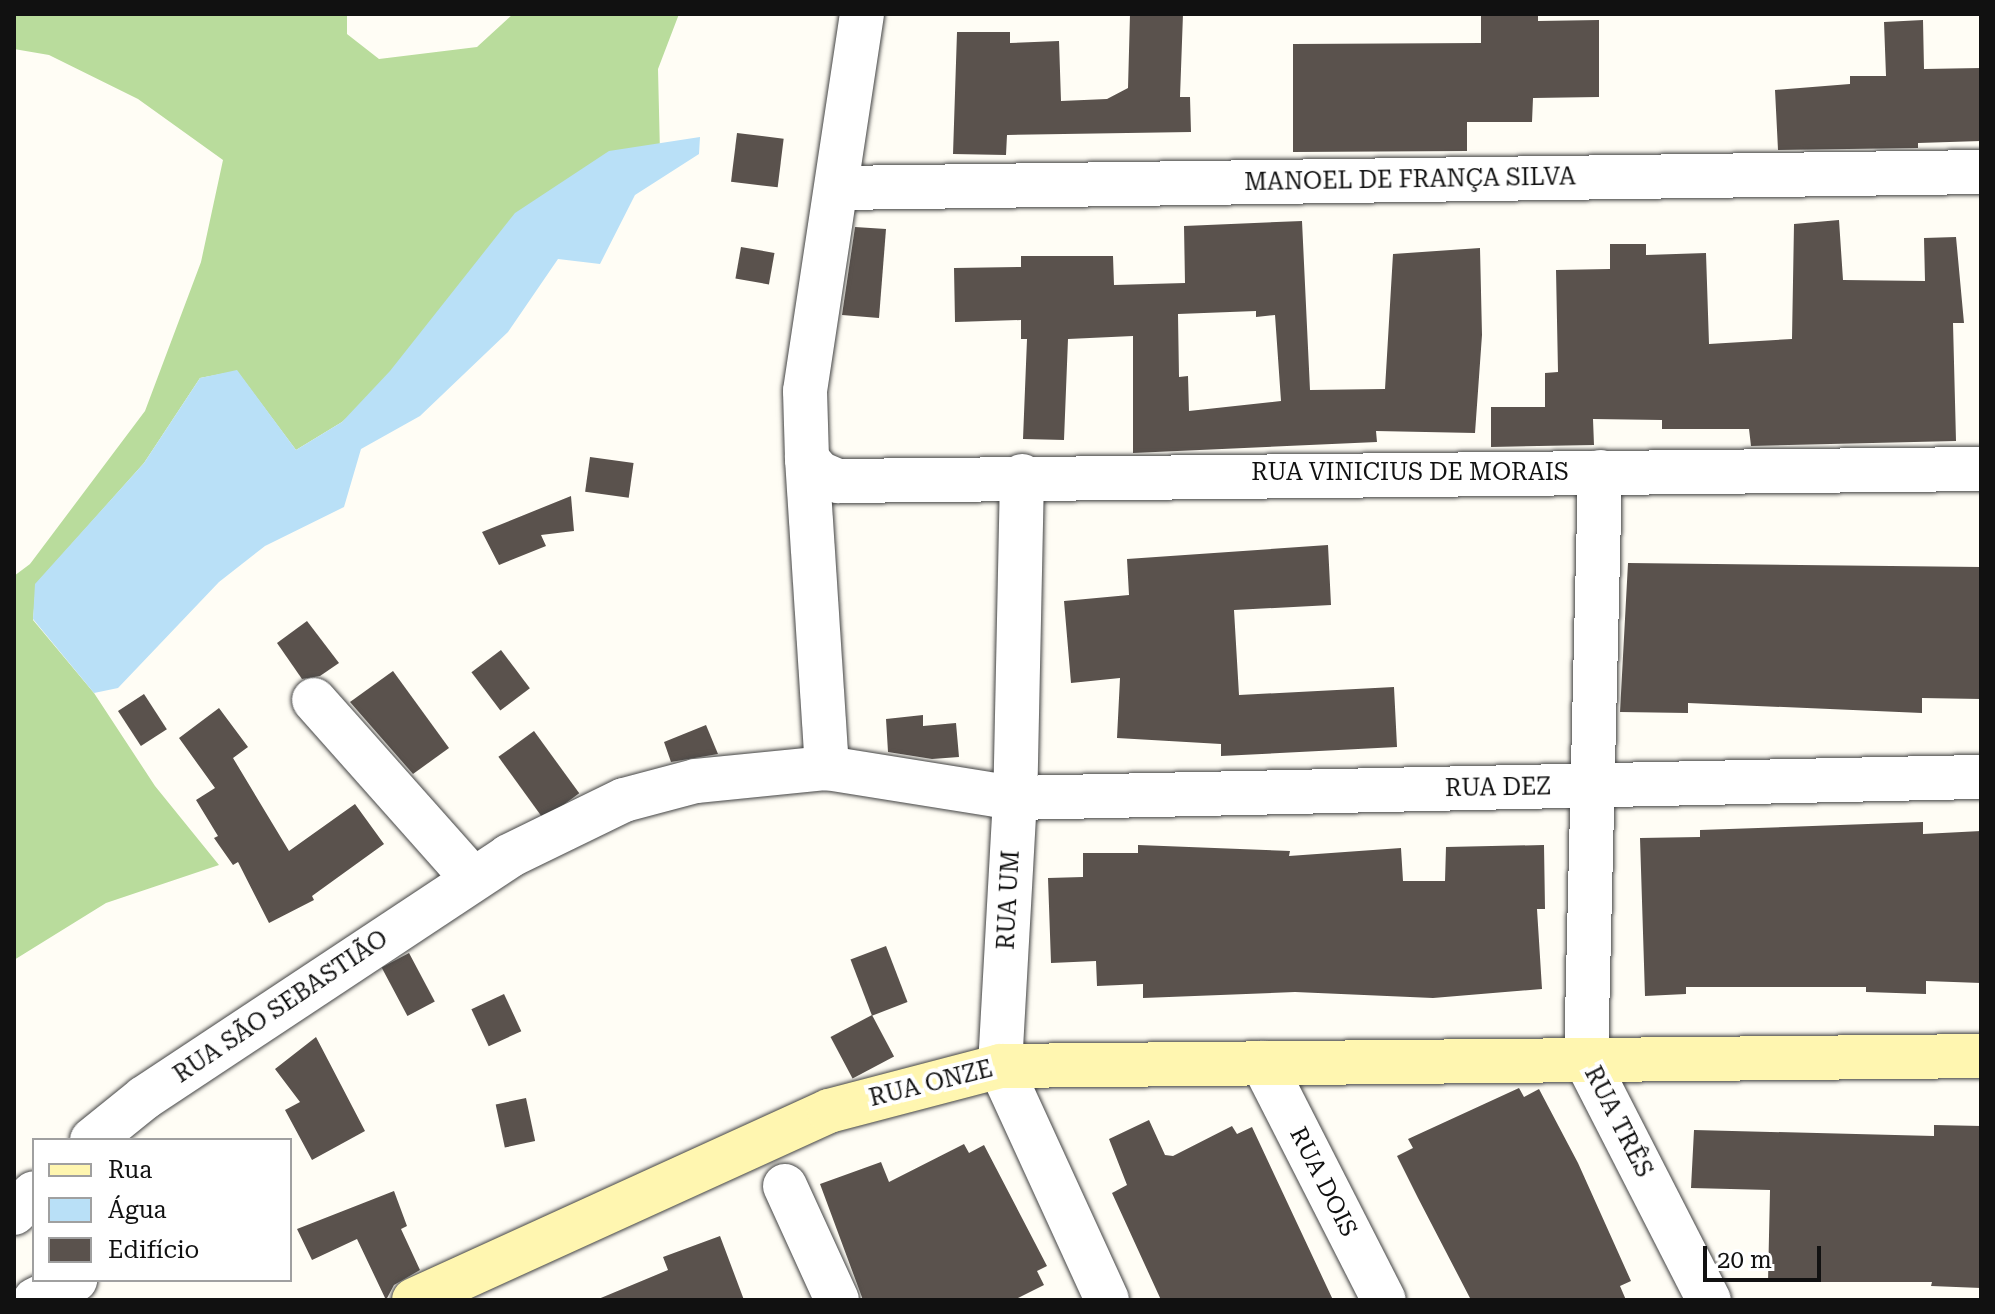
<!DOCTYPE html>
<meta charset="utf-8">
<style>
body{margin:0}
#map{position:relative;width:1995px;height:1314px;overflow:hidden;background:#fffdf5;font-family:"Roboto Serif",serif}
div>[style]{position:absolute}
.forest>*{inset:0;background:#b9dc9c}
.water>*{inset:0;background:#b9e0f7}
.building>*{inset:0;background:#5a524d;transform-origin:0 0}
.roads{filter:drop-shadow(0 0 2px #444) drop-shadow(0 0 2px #444)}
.street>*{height:44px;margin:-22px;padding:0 22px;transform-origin:22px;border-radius:22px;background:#fff}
.secondary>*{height:44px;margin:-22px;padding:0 22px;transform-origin:22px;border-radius:22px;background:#fff6b0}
span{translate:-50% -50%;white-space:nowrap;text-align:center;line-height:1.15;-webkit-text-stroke:8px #fff;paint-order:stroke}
.street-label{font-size:24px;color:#111}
.frame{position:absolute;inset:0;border:16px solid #111;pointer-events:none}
.legend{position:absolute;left:32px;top:1138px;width:260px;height:144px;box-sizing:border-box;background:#fff;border:2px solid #a0a0a0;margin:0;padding:10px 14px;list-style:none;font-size:24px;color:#111}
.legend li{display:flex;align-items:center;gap:16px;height:40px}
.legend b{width:40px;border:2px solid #a0a0a0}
.scale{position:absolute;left:1703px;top:1246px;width:118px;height:36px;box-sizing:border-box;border:4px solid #111;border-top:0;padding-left:10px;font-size:24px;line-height:28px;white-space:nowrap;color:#111;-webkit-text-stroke:6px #fff;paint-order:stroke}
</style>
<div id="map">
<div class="forest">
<i style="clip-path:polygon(14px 14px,347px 14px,347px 34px,379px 59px,477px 47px,513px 14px,679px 14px,658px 69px,660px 153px,342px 422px,296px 450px,237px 371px,200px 378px,144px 463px,36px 584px,33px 620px,94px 693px,155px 786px,219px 865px,106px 903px,14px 960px,14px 576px,30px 564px,145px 411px,201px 262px,223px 160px,138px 99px,49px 55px,14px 49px)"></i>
</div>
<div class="water">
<i style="clip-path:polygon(700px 137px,699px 154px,635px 195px,600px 264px,558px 259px,508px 332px,420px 416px,361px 449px,344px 507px,265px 546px,219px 582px,118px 688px,94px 693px,33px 619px,35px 584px,144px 463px,200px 378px,237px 370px,296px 450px,342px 422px,390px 371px,515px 213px,609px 151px)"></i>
</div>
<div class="building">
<i style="clip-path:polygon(1130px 14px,1183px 14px,1180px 97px,1190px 97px,1191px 132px,1007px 135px,1006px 155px,953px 154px,957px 32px,1010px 32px,1010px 43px,1059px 41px,1061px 101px,1107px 99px,1128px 88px)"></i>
<i style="clip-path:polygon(1481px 14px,1538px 14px,1538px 21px,1599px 20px,1599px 97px,1533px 98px,1532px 122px,1467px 122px,1467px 151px,1293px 152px,1293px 44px,1481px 43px)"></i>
<i style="clip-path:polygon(1923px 20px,1924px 69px,1981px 68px,1981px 141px,1918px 143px,1918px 148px,1778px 150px,1775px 90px,1850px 84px,1850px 76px,1886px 76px,1884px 22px)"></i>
<i style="left:737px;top:133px;width:47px;height:49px;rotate:7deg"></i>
<i style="clip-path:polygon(1839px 220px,1843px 280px,1925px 281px,1924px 238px,1956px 237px,1964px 323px,1953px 323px,1956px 441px,1751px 446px,1749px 429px,1662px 429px,1662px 420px,1593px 419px,1594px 445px,1491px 447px,1491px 407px,1545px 407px,1545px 373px,1558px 372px,1556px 270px,1610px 269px,1610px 244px,1646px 244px,1646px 255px,1706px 253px,1709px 344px,1792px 339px,1794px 224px)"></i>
<i style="clip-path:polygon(evenodd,1302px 221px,1310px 390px,1385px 389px,1393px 254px,1480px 248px,1482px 335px,1475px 433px,1376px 431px,1377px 442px,1133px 453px,1133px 336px,1068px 339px,1064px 440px,1023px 439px,1027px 339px,1021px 339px,1021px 320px,955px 322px,954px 268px,1021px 267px,1021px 256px,1113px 256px,1114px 285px,1185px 283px,1184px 226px,1302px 221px,1256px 311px,1256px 317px,1275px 315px,1281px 401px,1189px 411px,1188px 376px,1179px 377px,1178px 314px,1256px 311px)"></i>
<i style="clip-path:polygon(855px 227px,886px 229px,879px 318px,842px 315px)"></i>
<i style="left:741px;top:247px;width:34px;height:32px;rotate:10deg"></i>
<i style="left:590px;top:457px;width:44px;height:35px;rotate:8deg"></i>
<i style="clip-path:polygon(571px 496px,574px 531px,541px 535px,546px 546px,499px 565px,482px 532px)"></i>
<i style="clip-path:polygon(1328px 545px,1331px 605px,1234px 610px,1239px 695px,1394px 687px,1397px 747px,1221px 756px,1221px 744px,1117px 738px,1120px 678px,1071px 683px,1064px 601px,1129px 595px,1127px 559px)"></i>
<i style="clip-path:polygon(1628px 563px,1981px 567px,1981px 699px,1922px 698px,1922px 713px,1688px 703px,1688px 713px,1620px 712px)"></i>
<i style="clip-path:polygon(307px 621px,339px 663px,320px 676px,302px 679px,277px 643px)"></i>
<i style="left:501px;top:650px;width:48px;height:37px;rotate:53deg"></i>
<i style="clip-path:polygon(393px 671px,449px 748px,413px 774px,350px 702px)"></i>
<i style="left:144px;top:694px;width:42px;height:31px;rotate:57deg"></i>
<i style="clip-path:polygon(219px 708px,248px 747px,233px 758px,289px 851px,355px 804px,384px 844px,312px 896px,314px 900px,269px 923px,238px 862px,233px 865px,214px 838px,218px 836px,196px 800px,215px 788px,179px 738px)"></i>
<i style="clip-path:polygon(923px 715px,923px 726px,956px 723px,959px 757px,932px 759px,888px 752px,886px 719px)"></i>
<i style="clip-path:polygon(706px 725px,718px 754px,671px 762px,664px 742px)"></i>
<i style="left:534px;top:731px;width:77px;height:44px;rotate:54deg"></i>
<i style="clip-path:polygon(1923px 822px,1923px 834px,1981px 831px,1981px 983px,1926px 981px,1926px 994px,1866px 992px,1866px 987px,1686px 987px,1686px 994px,1645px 996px,1640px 838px,1700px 837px,1700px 830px)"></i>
<i style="clip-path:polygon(1138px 845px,1290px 851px,1289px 856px,1401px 848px,1403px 881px,1445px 881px,1446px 847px,1544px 845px,1545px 909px,1537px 909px,1542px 989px,1433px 998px,1295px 992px,1143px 998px,1143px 984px,1097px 986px,1096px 961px,1051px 963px,1048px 878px,1083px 877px,1083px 853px,1138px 853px)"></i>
<i style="left:886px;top:946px;width:60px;height:38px;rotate:69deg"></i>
<i style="left:409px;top:953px;width:55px;height:31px;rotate:62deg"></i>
<i style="left:504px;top:994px;width:41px;height:36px;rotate:65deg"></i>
<i style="left:872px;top:1015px;width:47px;height:47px;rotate:62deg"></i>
<i style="clip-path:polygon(316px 1037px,365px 1131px,312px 1160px,285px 1110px,300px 1102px,275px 1069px)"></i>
<i style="clip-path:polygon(1519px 1088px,1524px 1097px,1539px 1089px,1578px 1163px,1631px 1281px,1620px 1286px,1626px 1300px,1471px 1300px,1418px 1198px,1397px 1156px,1413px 1148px,1408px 1139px)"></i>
<i style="left:526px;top:1098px;width:44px;height:31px;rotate:78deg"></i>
<i style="clip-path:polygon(1149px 1120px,1165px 1155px,1173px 1156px,1232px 1126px,1237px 1134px,1252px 1127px,1333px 1300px,1161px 1300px,1112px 1193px,1127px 1185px,1109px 1139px)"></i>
<i style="clip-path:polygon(1934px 1125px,1981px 1126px,1981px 1288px,1931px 1286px,1932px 1282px,1768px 1282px,1770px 1190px,1691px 1188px,1694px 1130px,1934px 1136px)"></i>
<i style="clip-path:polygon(964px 1144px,969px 1153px,984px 1145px,1047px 1266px,1037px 1271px,1044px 1285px,1014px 1300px,863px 1300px,820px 1184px,881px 1162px,889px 1182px)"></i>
<i style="clip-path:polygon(394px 1191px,407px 1226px,401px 1229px,420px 1270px,394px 1285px,386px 1300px,357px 1239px,312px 1260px,297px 1229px)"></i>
<i style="clip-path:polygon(720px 1236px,744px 1300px,596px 1300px,668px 1270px,663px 1257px)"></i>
</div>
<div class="roads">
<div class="street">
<i style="left:862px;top:14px;width:381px;rotate:98.6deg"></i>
<i style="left:805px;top:391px;width:68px;rotate:88.3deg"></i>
<i style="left:807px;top:459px;width:18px;rotate:49deg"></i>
<i style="left:819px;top:473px;width:21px;rotate:23deg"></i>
<i style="left:838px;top:481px;width:1143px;rotate:-0.6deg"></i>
<i style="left:838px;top:188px;width:1143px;rotate:-0.8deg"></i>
<i style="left:807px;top:459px;width:310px;rotate:86.3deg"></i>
<i style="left:1600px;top:472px;width:588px;rotate:91.36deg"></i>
<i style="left:1586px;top:1060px;width:270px;rotate:62.9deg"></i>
<i style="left:1022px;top:476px;width:322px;rotate:91.2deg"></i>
<i style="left:1015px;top:798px;width:268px;rotate:93.2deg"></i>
<i style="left:1000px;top:1066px;width:257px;rotate:65.4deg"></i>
<i style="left:314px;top:700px;width:239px;rotate:48.4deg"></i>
<i style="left:1263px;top:1063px;width:266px;rotate:63deg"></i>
<i style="left:92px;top:1140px;width:67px;rotate:-38.9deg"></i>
<i style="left:144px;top:1098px;width:438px;rotate:-33.5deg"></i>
<i style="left:509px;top:856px;width:128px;rotate:-26deg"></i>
<i style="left:624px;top:800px;width:74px;rotate:-14.8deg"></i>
<i style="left:696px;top:781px;width:132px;rotate:-5.7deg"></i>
<i style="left:827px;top:768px;width:190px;rotate:9.1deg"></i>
<i style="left:1015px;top:798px;width:966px;rotate:-1.25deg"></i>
<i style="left:785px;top:1186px;width:125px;rotate:65.5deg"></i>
<i style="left:14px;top:1213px;width:28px;rotate:-45deg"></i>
<i style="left:35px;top:1300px;width:45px;rotate:-26.6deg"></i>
</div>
<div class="secondary">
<i style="left:414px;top:1300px;width:456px;rotate:-24.5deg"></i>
<i style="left:829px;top:1111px;width:177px;rotate:-14.7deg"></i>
<i style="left:1000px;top:1066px;width:981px;rotate:-0.58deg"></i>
</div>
</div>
<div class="street-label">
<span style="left:1410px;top:180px;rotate:-1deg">MANOEL DE FRANÇA SILVA</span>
<span style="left:1410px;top:473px">RUA VINICIUS DE MORAIS</span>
<span style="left:1498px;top:788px;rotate:-1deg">RUA DEZ</span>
<span style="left:1009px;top:900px;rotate:-87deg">RUA UM</span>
<span style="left:281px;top:1007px;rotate:-34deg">RUA SÃO SEBASTIÃO</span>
<span style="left:931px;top:1084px;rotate:-14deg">RUA ONZE</span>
<span style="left:1618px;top:1122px;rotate:63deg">RUA TRÊS</span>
<span style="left:1323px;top:1182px;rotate:63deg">RUA DOIS</span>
</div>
<div class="frame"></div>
<ul class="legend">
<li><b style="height:10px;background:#fff6b0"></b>Rua</li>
<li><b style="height:22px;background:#b9e0f7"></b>Água</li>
<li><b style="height:22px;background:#5a524d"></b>Edifício</li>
</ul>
<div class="scale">20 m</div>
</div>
